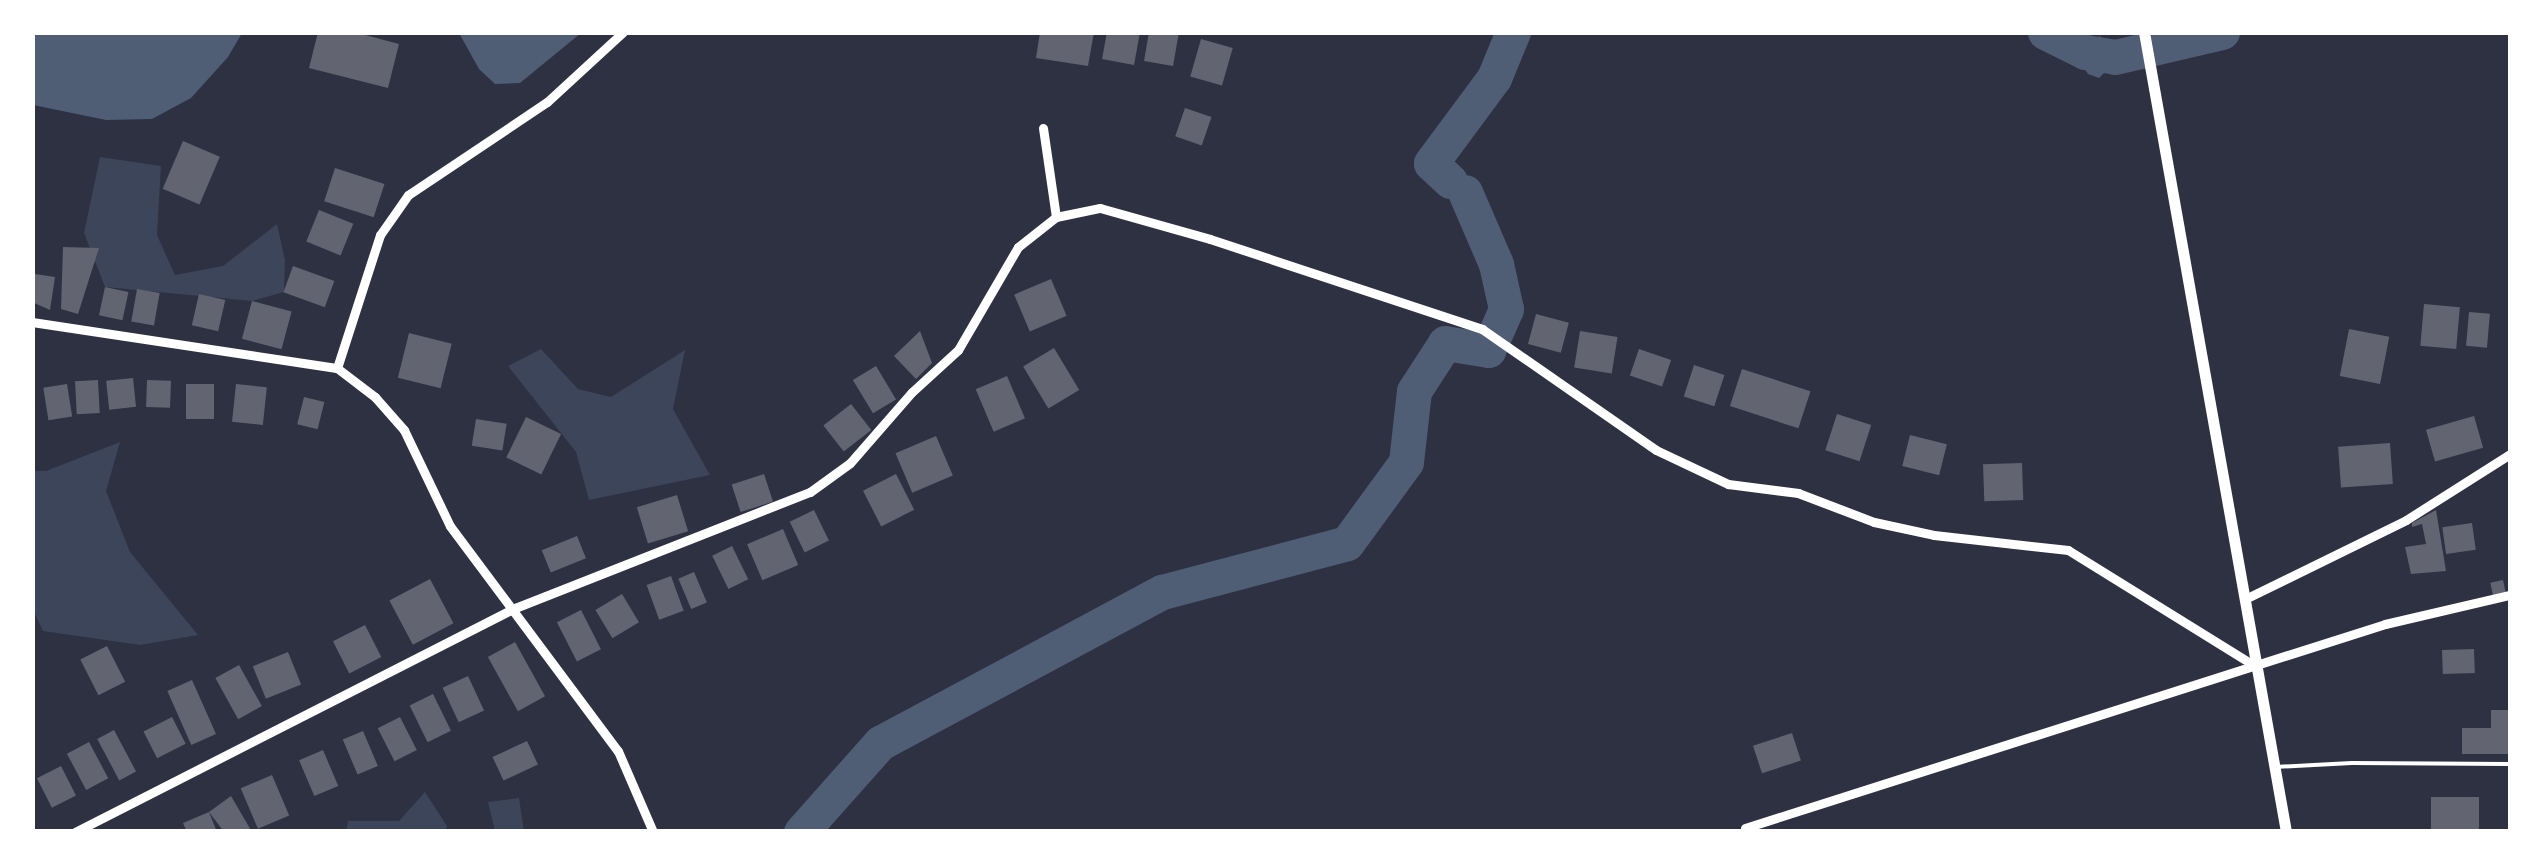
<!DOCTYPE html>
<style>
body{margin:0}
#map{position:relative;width:2543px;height:864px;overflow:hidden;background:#2d3142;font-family:"Noto Serif",serif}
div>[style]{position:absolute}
.green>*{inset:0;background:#3c4559}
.water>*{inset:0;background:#4f5d75}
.river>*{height:35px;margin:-17.5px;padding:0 17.5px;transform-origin:17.5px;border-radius:17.5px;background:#4f5d75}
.building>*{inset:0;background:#626471;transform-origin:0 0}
.service>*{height:4px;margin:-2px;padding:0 2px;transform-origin:2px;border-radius:2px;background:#fff}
.minor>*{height:9px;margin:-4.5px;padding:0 4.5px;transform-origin:4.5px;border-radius:4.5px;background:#fff}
.tertiary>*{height:11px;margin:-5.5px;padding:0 5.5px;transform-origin:5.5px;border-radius:5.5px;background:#fff}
span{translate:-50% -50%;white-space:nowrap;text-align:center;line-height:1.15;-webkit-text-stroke:8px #fff;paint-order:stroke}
.frame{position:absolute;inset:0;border:35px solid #fff;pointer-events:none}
</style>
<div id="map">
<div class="green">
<i style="clip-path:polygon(100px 157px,161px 166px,157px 235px,175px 275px,223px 266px,277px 224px,285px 260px,284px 292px,252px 301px,105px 287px,84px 233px)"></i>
<i style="clip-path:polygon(541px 349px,578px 389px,611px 397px,685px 350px,673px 409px,710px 475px,589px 500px,576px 452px,508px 366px)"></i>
<i style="clip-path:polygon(120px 442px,106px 491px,130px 552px,198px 635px,140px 645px,43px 631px,33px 610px,33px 471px,46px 471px)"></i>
<i style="clip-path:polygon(425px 792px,447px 826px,446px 831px,346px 831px,348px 821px,399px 821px)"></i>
<i style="clip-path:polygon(519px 798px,524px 831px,495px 831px,488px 802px)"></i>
</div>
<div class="water">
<i style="clip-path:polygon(33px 32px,242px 32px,242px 33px,228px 57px,191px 98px,152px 119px,106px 120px,33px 105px)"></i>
<i style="clip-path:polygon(459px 33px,581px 33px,520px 83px,495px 84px,479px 69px)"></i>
<i style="clip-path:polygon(1504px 33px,1533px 33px,1498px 79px,1489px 72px)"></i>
<i style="clip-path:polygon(2100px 36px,2107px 43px,2123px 41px,2128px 66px,2107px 70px,2099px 78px,2088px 74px,2071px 49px,2080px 38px,2090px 43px)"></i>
</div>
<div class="river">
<i style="left:2045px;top:32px;width:45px;rotate:26.6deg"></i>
<i style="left:2085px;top:52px;width:30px;rotate:9deg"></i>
<i style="left:2115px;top:57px;width:110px;rotate:-13.2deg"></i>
<i style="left:1450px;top:181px;width:26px;rotate:-137deg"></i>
<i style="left:1431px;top:163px;width:106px;rotate:-53.5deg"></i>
<i style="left:1494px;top:78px;width:50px;rotate:-67.6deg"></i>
<i style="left:801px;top:832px;width:119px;rotate:-48.4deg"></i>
<i style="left:880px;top:743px;width:320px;rotate:-28.2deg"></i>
<i style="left:1162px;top:592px;width:191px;rotate:-14.8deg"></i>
<i style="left:1347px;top:543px;width:100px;rotate:-53.9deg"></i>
<i style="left:1406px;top:462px;width:71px;rotate:-83.6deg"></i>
<i style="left:1414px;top:391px;width:57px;rotate:-57.1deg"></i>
<i style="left:1445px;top:343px;width:44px;rotate:9.2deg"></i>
<i style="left:1488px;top:350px;width:45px;rotate:-66.3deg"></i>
<i style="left:1506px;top:309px;width:46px;rotate:-102.5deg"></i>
<i style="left:1496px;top:264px;width:78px;rotate:-113.3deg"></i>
</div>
<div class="building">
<i style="clip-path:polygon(318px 32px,354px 32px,399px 44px,388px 88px,309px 68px)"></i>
<i style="clip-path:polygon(1040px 32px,1094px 32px,1088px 66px,1036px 58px)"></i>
<i style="clip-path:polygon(1107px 32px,1140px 32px,1134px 65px,1102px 59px)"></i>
<i style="clip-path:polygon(1149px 32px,1179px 32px,1173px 66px,1144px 61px)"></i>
<i style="left:1201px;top:39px;width:33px;height:39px;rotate:16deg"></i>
<i style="left:1185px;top:108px;width:28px;height:30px;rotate:19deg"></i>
<i style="left:183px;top:141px;width:40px;height:52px;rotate:23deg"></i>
<i style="left:335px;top:168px;width:52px;height:35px;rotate:18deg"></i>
<i style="left:319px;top:210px;width:37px;height:34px;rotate:22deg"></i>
<i style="clip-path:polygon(63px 247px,99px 248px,78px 314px,61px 309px)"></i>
<i style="left:293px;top:266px;width:44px;height:28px;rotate:20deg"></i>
<i style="clip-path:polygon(35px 274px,55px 277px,50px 310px,32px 302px)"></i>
<i style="left:1051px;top:279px;width:40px;height:40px;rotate:67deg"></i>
<i style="left:105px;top:287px;width:24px;height:29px;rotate:12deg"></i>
<i style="left:137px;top:289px;width:23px;height:33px;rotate:10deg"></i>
<i style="left:199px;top:294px;width:27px;height:32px;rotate:13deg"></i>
<i style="left:252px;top:301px;width:41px;height:39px;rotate:15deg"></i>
<i style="left:2424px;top:304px;width:36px;height:42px;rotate:5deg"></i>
<i style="left:2469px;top:312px;width:21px;height:34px;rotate:5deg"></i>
<i style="left:1536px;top:314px;width:34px;height:31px;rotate:15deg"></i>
<i style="left:2349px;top:329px;width:41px;height:48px;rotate:11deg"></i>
<i style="clip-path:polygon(920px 331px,932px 363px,916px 379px,894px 356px)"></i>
<i style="left:1580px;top:331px;width:38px;height:37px;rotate:9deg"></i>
<i style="left:409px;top:333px;width:44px;height:46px;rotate:14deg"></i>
<i style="left:1054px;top:348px;width:49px;height:36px;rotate:59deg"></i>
<i style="left:1639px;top:349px;width:34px;height:28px;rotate:19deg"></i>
<i style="left:1694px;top:365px;width:32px;height:33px;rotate:18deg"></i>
<i style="left:876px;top:366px;width:39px;height:27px;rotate:59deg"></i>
<i style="left:1742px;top:369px;width:72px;height:39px;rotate:18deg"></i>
<i style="left:1007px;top:376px;width:46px;height:34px;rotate:67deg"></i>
<i style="left:133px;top:378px;width:29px;height:27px;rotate:84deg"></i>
<i style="left:98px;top:380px;width:33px;height:23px;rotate:87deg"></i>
<i style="left:147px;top:380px;width:24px;height:27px;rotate:2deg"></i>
<i style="left:67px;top:384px;width:33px;height:24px;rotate:81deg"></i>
<i style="left:186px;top:384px;width:28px;height:35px"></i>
<i style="left:236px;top:384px;width:31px;height:38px;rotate:6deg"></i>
<i style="left:304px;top:397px;width:21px;height:28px;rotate:14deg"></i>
<i style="left:851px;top:404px;width:33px;height:35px;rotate:52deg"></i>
<i style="left:1837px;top:414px;width:36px;height:38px;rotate:18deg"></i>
<i style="left:2474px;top:416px;width:33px;height:50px;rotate:74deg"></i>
<i style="left:526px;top:417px;width:39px;height:45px;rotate:26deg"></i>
<i style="left:476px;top:419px;width:31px;height:27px;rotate:9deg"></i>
<i style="left:1910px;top:435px;width:38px;height:32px;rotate:14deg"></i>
<i style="left:936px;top:436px;width:43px;height:44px;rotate:67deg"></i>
<i style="left:2390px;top:443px;width:41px;height:52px;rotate:86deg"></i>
<i style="left:2022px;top:463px;width:37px;height:39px;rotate:88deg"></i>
<i style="left:764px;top:474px;width:29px;height:34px;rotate:72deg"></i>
<i style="left:896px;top:474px;width:40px;height:37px;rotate:63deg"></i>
<i style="left:677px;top:495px;width:38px;height:42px;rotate:73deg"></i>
<i style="left:814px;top:510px;width:34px;height:27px;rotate:64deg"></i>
<i style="clip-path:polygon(2436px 510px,2446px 571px,2411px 574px,2405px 547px,2426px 544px,2422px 524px,2412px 527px,2412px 523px)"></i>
<i style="left:2472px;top:523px;width:27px;height:30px;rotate:82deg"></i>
<i style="left:783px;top:529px;width:39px;height:39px;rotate:67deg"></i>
<i style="left:577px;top:536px;width:24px;height:38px;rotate:68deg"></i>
<i style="left:732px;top:546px;width:37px;height:22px;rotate:64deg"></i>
<i style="left:694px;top:572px;width:33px;height:17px;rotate:67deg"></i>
<i style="left:671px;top:576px;width:37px;height:26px;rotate:70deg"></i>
<i style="left:430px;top:579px;width:50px;height:46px;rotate:62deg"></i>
<i style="left:2503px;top:580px;width:14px;height:13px;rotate:78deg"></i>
<i style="left:622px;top:594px;width:33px;height:31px;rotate:59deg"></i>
<i style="left:581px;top:610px;width:44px;height:27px;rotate:63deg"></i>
<i style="left:365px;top:625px;width:36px;height:36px;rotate:63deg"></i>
<i style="left:515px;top:642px;width:62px;height:31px;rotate:61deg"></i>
<i style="left:107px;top:646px;width:40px;height:30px;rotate:63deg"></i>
<i style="left:2474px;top:649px;width:24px;height:32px;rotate:88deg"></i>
<i style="left:288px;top:652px;width:35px;height:38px;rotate:68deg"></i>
<i style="left:239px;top:665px;width:47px;height:27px;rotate:61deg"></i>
<i style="left:468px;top:676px;width:38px;height:28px;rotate:65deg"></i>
<i style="left:192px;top:680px;width:59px;height:27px;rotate:66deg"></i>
<i style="left:433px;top:694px;width:41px;height:26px;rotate:64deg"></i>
<i style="clip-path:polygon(2491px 710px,2510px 710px,2510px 754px,2462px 754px,2462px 728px,2491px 728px)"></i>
<i style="left:172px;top:717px;width:30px;height:32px;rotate:63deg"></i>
<i style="left:400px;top:717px;width:37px;height:25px;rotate:63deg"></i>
<i style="left:114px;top:730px;width:47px;height:19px;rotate:62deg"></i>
<i style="left:363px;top:731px;width:38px;height:22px;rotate:67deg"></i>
<i style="left:1792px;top:733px;width:29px;height:41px;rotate:72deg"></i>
<i style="left:527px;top:741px;width:26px;height:38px;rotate:65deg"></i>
<i style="left:89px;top:742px;width:41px;height:25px;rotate:62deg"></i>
<i style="left:323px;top:750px;width:39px;height:26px;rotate:67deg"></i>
<i style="left:61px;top:766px;width:33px;height:27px;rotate:63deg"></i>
<i style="left:272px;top:775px;width:44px;height:34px;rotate:67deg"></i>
<i style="clip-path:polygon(231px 796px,252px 832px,224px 832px,209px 812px)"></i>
<i style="left:2431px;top:797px;width:48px;height:35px"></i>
<i style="clip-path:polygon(209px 812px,217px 832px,187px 832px,183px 823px)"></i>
</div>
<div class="service">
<i style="left:2275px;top:767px;width:77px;rotate:-3deg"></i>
<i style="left:2352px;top:763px;width:158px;rotate:0.4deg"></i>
</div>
<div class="minor">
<i style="left:1043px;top:128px;width:90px;rotate:81.7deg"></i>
<i style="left:32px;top:322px;width:308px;rotate:8.6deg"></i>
<i style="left:337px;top:368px;width:48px;rotate:37.3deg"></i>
<i style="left:375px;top:397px;width:44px;rotate:48.7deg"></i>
<i style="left:404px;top:430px;width:106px;rotate:64.4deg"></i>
<i style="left:450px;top:526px;width:281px;rotate:53.3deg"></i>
<i style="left:618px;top:751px;width:88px;rotate:66.6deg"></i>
<i style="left:337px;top:368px;width:140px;rotate:-72.1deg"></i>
<i style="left:380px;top:235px;width:49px;rotate:-55deg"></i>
<i style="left:408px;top:195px;width:167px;rotate:-33.8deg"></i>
<i style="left:547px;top:102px;width:103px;rotate:-42.6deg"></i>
<i style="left:2245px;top:599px;width:179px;rotate:-26.1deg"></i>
<i style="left:2406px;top:520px;width:123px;rotate:-32.4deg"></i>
<i style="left:1745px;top:828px;width:672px;rotate:-17.68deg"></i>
<i style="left:2385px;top:624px;width:128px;rotate:-13.1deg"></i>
<i style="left:75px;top:832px;width:494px;rotate:-27deg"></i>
<i style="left:515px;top:608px;width:317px;rotate:-21.5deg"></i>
<i style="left:810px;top:492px;width:49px;rotate:-35.9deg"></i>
<i style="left:850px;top:463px;width:94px;rotate:-48.9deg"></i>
<i style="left:912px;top:392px;width:62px;rotate:-42.4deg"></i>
<i style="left:958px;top:350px;width:119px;rotate:-59.8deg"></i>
<i style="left:1018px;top:247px;width:48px;rotate:-38.3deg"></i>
<i style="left:1056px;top:217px;width:45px;rotate:-11.6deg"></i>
<i style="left:1100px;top:208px;width:114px;rotate:15.7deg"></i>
<i style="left:1210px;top:239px;width:287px;rotate:18.3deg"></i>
<i style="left:1482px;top:329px;width:212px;rotate:34.8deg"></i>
<i style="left:1656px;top:450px;width:80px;rotate:25.3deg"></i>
<i style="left:1728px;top:484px;width:71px;rotate:7.3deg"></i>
<i style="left:1798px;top:493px;width:81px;rotate:20.9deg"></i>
<i style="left:1874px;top:522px;width:61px;rotate:12.2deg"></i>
<i style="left:1934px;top:535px;width:135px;rotate:6.4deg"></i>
<i style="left:2068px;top:550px;width:222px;rotate:31.8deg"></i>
</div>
<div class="tertiary">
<i style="left:2144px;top:32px;width:813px;rotate:79.93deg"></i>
</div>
<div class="frame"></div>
</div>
